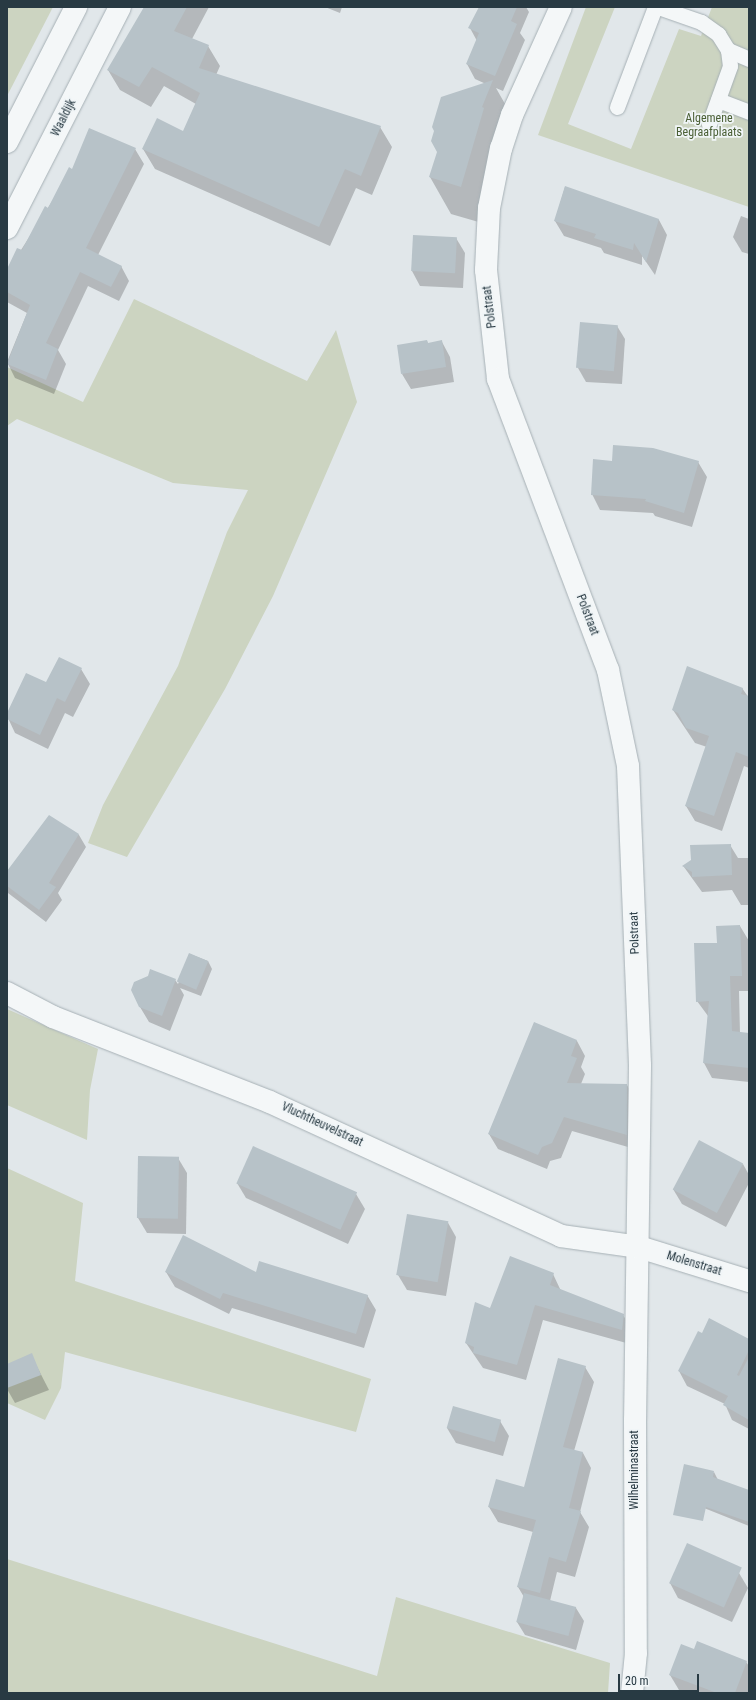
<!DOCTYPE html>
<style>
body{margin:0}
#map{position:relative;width:756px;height:1700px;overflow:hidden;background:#e1e7ea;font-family:"Roboto Condensed",sans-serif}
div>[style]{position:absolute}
.green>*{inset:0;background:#ccd4c1}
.shadow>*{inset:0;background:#0003}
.building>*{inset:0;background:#b7c2c8;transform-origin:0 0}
.roads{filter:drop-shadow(0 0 1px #a6b0b5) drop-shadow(0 0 1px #a6b0b5)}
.service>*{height:15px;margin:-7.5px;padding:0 7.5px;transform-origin:7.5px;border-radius:7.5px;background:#f4f7f8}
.minor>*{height:22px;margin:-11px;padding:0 11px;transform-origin:11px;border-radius:11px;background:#f4f7f8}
span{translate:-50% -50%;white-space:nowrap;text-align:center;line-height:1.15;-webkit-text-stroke:3.5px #f0f5f7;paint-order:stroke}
.street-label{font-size:12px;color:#283a43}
.park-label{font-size:12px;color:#4a5f35}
.frame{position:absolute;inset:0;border:8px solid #283a43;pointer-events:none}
.scale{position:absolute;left:618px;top:1674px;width:81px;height:18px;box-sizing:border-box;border:2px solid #283a43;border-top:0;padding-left:5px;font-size:12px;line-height:14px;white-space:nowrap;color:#283a43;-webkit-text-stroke:3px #f0f5f7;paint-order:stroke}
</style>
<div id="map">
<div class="green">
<i style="clip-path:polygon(7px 7px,53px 7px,7px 96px)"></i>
<i style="clip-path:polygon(586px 7px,615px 7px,568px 124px,631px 149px,679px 29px,701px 36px,712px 7px,749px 7px,749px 207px,538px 135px)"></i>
<i style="clip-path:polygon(134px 299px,307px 381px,336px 330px,357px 402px,273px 596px,225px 689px,127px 857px,88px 843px,103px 805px,178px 666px,227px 532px,248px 490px,173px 483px,17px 419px,7px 426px,7px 367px,83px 402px)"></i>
<i style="clip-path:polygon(7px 1009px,98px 1049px,90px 1090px,87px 1140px,7px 1105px)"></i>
<i style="clip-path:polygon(7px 1168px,83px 1203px,75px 1281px,371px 1379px,356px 1432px,65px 1352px,61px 1388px,45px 1420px,7px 1403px)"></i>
<i style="clip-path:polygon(7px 1559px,377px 1676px,396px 1597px,610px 1663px,608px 1693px,11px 1693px,7px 1692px)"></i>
</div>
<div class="shadow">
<i style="clip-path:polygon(145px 7px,209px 7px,192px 39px,208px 46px,220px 66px,216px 75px,380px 127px,392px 147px,372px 195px,356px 188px,330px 246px,155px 169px,143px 149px,184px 132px,196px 104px,164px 86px,151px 107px,120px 90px,108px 70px)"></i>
<i style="clip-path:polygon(325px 7px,342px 7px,340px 13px)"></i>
<i style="clip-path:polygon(481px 7px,526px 7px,529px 12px,520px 33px,525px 40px,503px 91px,496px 88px,513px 118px,482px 223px,451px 214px,430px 177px,486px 84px,475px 79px,467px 64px,477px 41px,470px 28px)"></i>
<i style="clip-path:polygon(135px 149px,144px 164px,98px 255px,121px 266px,129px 281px,119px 301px,88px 286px,58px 350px,66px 364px,54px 394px,15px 378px,7px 362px,27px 313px,7px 302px,7px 272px,72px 170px)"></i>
<i style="clip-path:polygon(565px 187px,659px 220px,667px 235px,655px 275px,642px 256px,642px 265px,604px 253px,601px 248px,564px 236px,555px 221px)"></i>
<i style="clip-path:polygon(741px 216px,749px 219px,749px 254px,742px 252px,733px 237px)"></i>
<i style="clip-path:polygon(414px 236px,456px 238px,465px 253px,463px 288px,420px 286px,412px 271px)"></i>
<i style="clip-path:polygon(617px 326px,625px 339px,622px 384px,586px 382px,578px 368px)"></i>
<i style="clip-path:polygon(427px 341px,428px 344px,442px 342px,450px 357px,454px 382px,411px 389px,402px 374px)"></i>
<i style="clip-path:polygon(613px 462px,698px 462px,707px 477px,692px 527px,655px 516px,653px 513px,600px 510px,592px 494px)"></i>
<i style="clip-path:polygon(81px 669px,90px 684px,73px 717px,65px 713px,48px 749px,15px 733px,7px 716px,47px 683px)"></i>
<i style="clip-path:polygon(742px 688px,749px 698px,749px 768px,744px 766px,722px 831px,695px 821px,686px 806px,707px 747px,695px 743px,673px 710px)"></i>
<i style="clip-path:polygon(49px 816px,79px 835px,86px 847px,58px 893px,62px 900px,46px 922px,8px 893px,7px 872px)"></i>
<i style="clip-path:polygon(730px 845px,738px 858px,749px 858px,749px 905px,741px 905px,732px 890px,702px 892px,684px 867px)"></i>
<i style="clip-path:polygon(740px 926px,749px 941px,749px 991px,739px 991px,740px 1033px,749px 1034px,749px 1082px,712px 1078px,704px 1063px,708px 1016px,697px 1001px,718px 944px)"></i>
<i style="clip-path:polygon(190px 954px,208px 961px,212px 969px,201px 996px,180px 988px,184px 995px,170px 1031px,149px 1022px,140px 1007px,148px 976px,175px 980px,178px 984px)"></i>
<i style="clip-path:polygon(534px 1024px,577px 1041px,585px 1056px,581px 1067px,585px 1074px,581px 1084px,627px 1085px,635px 1100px,635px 1149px,572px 1131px,561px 1158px,550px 1161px,547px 1169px,498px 1149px,489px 1134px)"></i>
<i style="clip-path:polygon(178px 1158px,187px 1173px,186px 1234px,147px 1233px,138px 1218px)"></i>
<i style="clip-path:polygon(743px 1164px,749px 1175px,749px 1183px,726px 1227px,682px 1204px,673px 1189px)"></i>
<i style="clip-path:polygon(237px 1183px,356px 1194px,365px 1209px,348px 1244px,246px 1198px)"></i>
<i style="clip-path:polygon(447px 1221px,456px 1237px,446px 1296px,407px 1290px,398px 1275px)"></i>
<i style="clip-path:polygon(166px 1272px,257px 1273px,367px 1295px,376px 1310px,364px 1348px,232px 1308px,229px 1314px,175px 1287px)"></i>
<i style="clip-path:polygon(553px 1274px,561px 1291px,623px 1315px,632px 1330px,630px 1344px,543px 1320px,526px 1380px,483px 1368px,466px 1343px,491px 1310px)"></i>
<i style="clip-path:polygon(702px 1334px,749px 1341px,749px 1429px,732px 1420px,725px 1404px,687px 1386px,679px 1371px)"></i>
<i style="clip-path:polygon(31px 1355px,49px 1390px,15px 1403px,7px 1389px,7px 1365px)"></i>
<i style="clip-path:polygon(585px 1367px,594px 1382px,574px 1451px,583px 1453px,591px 1468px,580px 1512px,589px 1527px,575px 1577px,557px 1572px,550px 1601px,576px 1608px,584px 1621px,576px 1650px,525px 1635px,517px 1622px,524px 1597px,518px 1587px,533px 1532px,498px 1522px,489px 1507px,525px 1488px)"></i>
<i style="clip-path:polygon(500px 1421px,509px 1436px,503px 1456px,456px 1443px,447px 1428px)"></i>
<i style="clip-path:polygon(714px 1472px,718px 1480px,749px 1491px,749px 1526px,689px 1502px)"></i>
<i style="clip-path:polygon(739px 1573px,748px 1588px,732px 1622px,678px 1598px,670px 1583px)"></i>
<i style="clip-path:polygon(695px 1651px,746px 1662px,749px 1666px,749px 1693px,688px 1693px,679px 1690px,670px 1675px)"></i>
</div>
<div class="building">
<i style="clip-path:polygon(144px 7px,187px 7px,174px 31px,209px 45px,199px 68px,381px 126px,361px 176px,345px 169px,319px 227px,142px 149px,157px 118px,183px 131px,200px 93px,152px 67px,139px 87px,107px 70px)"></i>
<i style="clip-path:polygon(479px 7px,517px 7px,511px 21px,517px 24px,495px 76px,466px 64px,479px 33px,468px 28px)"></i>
<i style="clip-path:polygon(493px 80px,482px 107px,484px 108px,461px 187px,429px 177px,437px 152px,431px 141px,434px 131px,432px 127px,441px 97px)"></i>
<i style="clip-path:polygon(89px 128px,136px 148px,86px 248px,122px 266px,111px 287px,80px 272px,46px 343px,58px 349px,46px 380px,7px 364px,30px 305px,7px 292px,7px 269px,17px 248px,22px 250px,45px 206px,48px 208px,69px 167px,72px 169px)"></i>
<i style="clip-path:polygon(565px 186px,659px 219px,646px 262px,634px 243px,633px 250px,594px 238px,596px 234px,554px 221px)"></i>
<i style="left:413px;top:235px;width:44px;height:36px;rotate:3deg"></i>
<i style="left:580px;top:322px;width:38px;height:46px;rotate:5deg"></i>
<i style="clip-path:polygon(427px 340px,428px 343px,442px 340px,446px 367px,401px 374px,397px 345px)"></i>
<i style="clip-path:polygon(613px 445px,653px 448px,699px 461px,684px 513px,645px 501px,646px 499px,591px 495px,593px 459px,612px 461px)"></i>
<i style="clip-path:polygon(59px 657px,82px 668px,65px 702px,57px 698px,40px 735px,7px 719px,7px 713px,26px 673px,46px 682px)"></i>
<i style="clip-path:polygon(687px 666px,743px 688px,741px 694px,749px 696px,749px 757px,736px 752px,714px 816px,685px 806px,709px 736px,686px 728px,678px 713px,672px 710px)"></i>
<i style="clip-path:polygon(49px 815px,79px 834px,49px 883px,56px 887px,39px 910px,7px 886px,7px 871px)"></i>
<i style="clip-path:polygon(731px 844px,732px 875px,692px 877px,692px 872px,682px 866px,691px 860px,690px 845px)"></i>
<i style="clip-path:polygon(740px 925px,742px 976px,730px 976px,732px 1031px,749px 1033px,749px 1068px,703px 1063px,709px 1001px,696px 1002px,694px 943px,717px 943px,716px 926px)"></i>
<i style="left:189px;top:953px;width:21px;height:31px;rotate:23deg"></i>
<i style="clip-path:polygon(150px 969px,176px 979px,162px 1016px,139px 1007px,131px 990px,134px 982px,148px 976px)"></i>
<i style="clip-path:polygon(534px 1022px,577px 1040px,571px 1056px,577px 1058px,567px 1083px,627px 1084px,627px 1135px,564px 1117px,552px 1143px,542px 1147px,538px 1155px,488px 1134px)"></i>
<i style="left:699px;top:1140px;width:50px;height:56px;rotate:28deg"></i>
<i style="left:253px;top:1146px;width:114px;height:41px;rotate:24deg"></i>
<i style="left:138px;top:1156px;width:41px;height:62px;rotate:1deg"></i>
<i style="left:407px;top:1214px;width:42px;height:62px;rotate:10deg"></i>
<i style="clip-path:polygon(183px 1235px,256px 1272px,259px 1261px,368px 1295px,356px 1334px,223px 1293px,220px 1299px,165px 1272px)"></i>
<i style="clip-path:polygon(510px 1256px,554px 1273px,550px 1285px,624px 1314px,622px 1330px,535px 1305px,517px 1365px,473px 1353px,474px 1347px,465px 1343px,475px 1302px,490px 1308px)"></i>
<i style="clip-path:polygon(709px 1318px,749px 1339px,749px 1350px,737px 1375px,739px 1376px,749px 1357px,749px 1420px,723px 1405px,728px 1396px,678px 1371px,698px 1331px,702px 1333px)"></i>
<i style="clip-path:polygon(32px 1353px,41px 1375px,7px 1388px,7px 1364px)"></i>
<i style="clip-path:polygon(558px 1358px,586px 1366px,563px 1447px,583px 1452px,569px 1508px,581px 1511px,566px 1562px,549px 1557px,540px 1593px,517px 1587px,536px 1520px,488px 1507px,496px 1479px,524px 1487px)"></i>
<i style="left:453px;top:1406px;width:50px;height:23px;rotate:16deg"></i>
<i style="clip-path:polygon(684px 1464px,714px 1471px,713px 1477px,749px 1490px,749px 1522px,706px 1507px,703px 1521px,673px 1515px)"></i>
<i style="left:687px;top:1543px;width:60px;height:44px;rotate:24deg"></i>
<i style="left:524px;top:1593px;width:54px;height:30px;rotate:15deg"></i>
<i style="clip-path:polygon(697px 1641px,747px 1661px,735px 1693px,717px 1693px,669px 1675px,681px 1644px,694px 1649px)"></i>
</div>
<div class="roads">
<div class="service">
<i style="left:658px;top:7px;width:46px;rotate:19.2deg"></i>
<i style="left:701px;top:22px;width:21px;rotate:35deg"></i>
<i style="left:718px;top:34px;width:19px;rotate:58deg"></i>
<i style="left:728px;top:50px;width:16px;rotate:83deg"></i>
<i style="left:730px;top:66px;width:62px;rotate:109.9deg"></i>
<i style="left:728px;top:50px;width:23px;rotate:23deg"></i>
<i style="left:718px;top:100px;width:33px;rotate:21deg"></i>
<i style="left:617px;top:107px;width:107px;rotate:-69.2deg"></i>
</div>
<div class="minor">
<i style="left:561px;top:7px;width:119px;rotate:114.4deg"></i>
<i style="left:512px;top:115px;width:35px;rotate:108deg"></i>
<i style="left:501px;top:148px;width:61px;rotate:101.3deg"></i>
<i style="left:489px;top:208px;width:62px;rotate:92.8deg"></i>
<i style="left:486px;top:270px;width:110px;rotate:83.7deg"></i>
<i style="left:498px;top:379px;width:311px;rotate:69.3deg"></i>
<i style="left:608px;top:670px;width:98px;rotate:78.2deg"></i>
<i style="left:628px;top:766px;width:300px;rotate:87.7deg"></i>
<i style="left:640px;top:1066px;width:354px;rotate:90.8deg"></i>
<i style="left:635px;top:1420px;width:233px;rotate:89.8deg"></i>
<i style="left:636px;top:1653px;width:40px;rotate:95.7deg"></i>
<i style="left:7px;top:142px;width:152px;rotate:-62.9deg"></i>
<i style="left:7px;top:228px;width:248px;rotate:-62.9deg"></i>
<i style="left:7px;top:993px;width:52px;rotate:27.6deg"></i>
<i style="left:53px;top:1017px;width:233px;rotate:21.4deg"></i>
<i style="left:270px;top:1102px;width:320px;rotate:24.7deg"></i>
<i style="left:561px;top:1236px;width:79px;rotate:8deg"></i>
<i style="left:639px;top:1247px;width:115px;rotate:17.2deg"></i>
</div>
</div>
<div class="street-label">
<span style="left:64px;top:118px;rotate:-63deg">Waaldijk</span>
<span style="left:490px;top:307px;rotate:-97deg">Polstraat</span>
<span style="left:587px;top:615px;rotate:69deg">Polstraat</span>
<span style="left:635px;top:933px;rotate:-92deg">Polstraat</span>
<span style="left:322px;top:1125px;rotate:25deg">Vluchtheuvelstraat</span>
<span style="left:694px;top:1264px;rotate:17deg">Molenstraat</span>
<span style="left:635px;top:1470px;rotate:-90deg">Wilhelminastraat</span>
</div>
<div class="park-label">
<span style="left:709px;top:126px">Algemene<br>Begraafplaats</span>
</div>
<div class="frame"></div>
<div class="scale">20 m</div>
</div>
